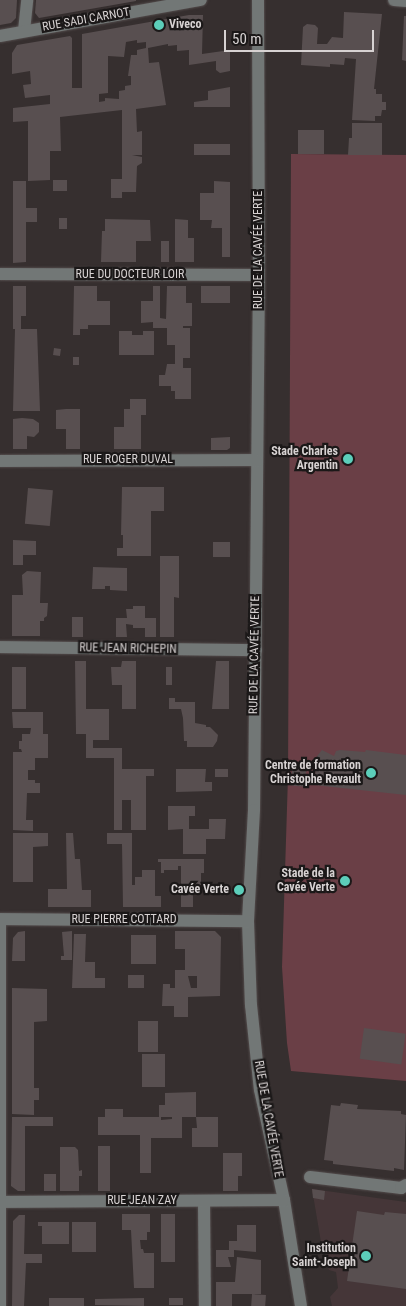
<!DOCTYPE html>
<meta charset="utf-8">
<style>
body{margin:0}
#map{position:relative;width:406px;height:1306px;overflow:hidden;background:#362f2f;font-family:"Roboto Condensed",sans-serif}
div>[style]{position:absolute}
.built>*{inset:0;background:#453638}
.green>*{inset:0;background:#6a3f46}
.building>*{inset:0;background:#584f50;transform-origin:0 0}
.roads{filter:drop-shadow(0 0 1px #534c4c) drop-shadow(0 0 1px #534c4c)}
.minor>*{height:12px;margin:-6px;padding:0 6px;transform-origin:6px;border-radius:6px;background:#727776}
.dots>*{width:14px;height:14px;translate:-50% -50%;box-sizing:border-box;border:2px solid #1b1818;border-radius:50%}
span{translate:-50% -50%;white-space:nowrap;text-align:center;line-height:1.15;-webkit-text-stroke:4.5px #1b1818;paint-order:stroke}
.street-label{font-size:12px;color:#d7d2d2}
.poi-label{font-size:12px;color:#d7d2d2;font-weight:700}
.left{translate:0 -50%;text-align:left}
.right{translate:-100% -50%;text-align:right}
.scale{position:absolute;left:224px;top:30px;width:150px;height:22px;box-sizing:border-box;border:2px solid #d7d2d2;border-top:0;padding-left:6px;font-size:15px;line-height:18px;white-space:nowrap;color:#d7d2d2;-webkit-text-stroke:4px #1b1818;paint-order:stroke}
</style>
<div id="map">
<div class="built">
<i style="clip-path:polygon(312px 1189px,406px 1202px,406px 1306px,332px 1306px,330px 1297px,338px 1288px,336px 1272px,329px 1270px,321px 1242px)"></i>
</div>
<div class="green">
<i style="clip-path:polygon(291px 154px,406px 155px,406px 1081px,291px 1071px,287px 1043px,282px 967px,288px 776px)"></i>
</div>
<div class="building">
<i style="clip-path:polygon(0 0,17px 0,16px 18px,11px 23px,0 25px)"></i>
<i style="clip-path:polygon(36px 0,136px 0,136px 1px,39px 18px,35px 13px)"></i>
<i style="clip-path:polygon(344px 12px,382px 14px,374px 89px,376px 89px,376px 94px,382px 94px,382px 102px,386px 102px,386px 110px,382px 110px,381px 116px,375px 116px,375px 121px,352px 120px,356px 59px,345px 58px,344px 65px,330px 64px,330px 67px,301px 65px,303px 27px,307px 24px,315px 25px,318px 28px,317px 44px,327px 44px,332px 37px,343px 38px)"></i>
<i style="clip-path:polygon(evenodd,189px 15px,203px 15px,202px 54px,230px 50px,230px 71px,220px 73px,216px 70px,216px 61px,189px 65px,189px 50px,177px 51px,177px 45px,168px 46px,168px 44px,148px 48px,149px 63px,159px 62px,166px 105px,136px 109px,137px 132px,142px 131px,142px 155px,132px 155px,142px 157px,142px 163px,137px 166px,136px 192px,122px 192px,122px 198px,111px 198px,111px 179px,122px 179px,122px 110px,60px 117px,61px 151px,50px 151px,50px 180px,28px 181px,28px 121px,13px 122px,13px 108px,50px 104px,50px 95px,25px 98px,23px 85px,31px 84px,30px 71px,12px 74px,12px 53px,17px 45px,70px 36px,72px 38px,72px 88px,82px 88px,82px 34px,189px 15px,137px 40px,137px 43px,146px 42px,146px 48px,137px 50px,137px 55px,131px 55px,128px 76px,131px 76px,131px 85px,125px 86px,125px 90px,119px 91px,119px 99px,105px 98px,105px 101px,99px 102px,99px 94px,108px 93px,108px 56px,124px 57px,126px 42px,137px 40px)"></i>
<i style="clip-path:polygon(404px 16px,406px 16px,406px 61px,402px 60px)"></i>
<i style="clip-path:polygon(230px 87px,230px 107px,194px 107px,194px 102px,208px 100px,208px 91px)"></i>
<i style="clip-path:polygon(352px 123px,382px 123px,382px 155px,348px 155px,349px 138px,352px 138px)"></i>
<i style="left:298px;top:130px;width:26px;height:24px"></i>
<i style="left:194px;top:144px;width:36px;height:11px"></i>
<i style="left:53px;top:180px;width:14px;height:11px"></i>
<i style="clip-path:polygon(13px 181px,26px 181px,26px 208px,37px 208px,37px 222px,26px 222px,26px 262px,13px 263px)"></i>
<i style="clip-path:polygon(214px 181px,230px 182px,230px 257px,222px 257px,222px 228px,211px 228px,212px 220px,200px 220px,200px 193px,214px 193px)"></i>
<i style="left:59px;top:218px;width:8px;height:11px"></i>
<i style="clip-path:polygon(105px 219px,150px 220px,151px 241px,136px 241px,136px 262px,101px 262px,102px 231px,105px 231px)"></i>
<i style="clip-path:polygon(175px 219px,188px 220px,188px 238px,194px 238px,194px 262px,175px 262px)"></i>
<i style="left:161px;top:241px;width:8px;height:21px"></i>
<i style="clip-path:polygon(13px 286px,26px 286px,26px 316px,21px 316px,21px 329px,37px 329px,40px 411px,13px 411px,15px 329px,13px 329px)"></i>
<i style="clip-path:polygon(74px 286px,97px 286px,97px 301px,110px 301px,110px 325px,88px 325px,88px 329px,80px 329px,80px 335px,73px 335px)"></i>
<i style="clip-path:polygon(153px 286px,160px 286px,160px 318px,166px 319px,167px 286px,186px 286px,186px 303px,192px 303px,192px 326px,183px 326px,183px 328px,190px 328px,190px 358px,183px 358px,183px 368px,191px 368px,191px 399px,175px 399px,175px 391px,171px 391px,171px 386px,159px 386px,159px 375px,165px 375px,167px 364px,175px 364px,175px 345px,167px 345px,167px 328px,153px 328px,153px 322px,141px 323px,141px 301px,153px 301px)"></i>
<i style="left:201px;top:286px;width:29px;height:17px"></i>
<i style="clip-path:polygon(119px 331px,132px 331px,132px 335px,143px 335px,143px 331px,154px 331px,154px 355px,119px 355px)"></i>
<i style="left:54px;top:348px;width:7px;height:7px;rotate:8deg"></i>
<i style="left:73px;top:357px;width:6px;height:8px"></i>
<i style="clip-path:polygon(130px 399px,146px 399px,146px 415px,141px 415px,141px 449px,114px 449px,114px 427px,124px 427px,124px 409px,130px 409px)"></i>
<i style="clip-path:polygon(66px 409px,80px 409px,80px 449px,66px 449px,66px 429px,56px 429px,56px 410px)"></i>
<i style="clip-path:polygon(22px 418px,33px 419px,39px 423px,39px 432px,34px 437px,27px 436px,27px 449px,13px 449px,13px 419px)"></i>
<i style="clip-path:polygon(230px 437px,230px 448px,227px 450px,211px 450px,211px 438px)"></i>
<i style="clip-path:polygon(122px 487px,164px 487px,164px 511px,151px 511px,151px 556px,117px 556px,117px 548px,123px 548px,123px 535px,121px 535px)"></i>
<i style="left:28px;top:488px;width:25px;height:36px;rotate:5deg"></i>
<i style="clip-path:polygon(13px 540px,36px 541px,36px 555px,23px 555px,23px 565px,13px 565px)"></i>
<i style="left:213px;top:542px;width:17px;height:15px"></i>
<i style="clip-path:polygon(160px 556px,179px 556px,179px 598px,174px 597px,174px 637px,160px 637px)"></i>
<i style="clip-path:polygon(93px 567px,127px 568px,127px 591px,110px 590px,110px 586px,105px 586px,105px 589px,92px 589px)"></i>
<i style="clip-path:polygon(27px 571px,41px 572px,40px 603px,48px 603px,47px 616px,44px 618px,44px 621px,40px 621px,40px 636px,12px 636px,12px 595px,23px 595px,22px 575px)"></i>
<i style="clip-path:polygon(133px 606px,145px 606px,145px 618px,156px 618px,156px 637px,145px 637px,145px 628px,133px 628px,133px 625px,126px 624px,127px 637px,116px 637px,116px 618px,127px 618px,126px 609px,133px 609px)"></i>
<i style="left:72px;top:617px;width:11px;height:20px"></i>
<i style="clip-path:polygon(75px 661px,86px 661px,86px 709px,109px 709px,109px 740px,93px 740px,93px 748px,122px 748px,122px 769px,154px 769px,154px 776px,146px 776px,146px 830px,131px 830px,131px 800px,122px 800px,122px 830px,114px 830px,114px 758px,86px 758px,86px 734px,76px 734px)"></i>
<i style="clip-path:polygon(122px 661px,136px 661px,136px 709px,122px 709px,122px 685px,112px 685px,111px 667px,121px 667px)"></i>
<i style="clip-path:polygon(216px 661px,229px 661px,229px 709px,212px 709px)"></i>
<i style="left:12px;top:667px;width:14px;height:42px"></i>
<i style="left:166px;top:667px;width:6px;height:18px"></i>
<i style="clip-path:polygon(169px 698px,175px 698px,175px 702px,195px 702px,195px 723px,206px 725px,206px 727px,210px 727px,218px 735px,217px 741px,213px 747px,187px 747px,187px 741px,184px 741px,183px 718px,181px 709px,169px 709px)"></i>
<i style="clip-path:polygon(12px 712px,43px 712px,43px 734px,48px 734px,48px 758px,35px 758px,35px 770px,28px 770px,28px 780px,35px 780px,35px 783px,40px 783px,40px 793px,27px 793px,26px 820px,33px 820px,33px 831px,13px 830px,13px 752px,22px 752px,21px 749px,19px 749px,19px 741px,22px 741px,22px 734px,30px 734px,31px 728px,13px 728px)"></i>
<i style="clip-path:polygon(322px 750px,334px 756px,336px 751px,340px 750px,365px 752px,366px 750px,406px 755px,406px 795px,314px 785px,317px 756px)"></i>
<i style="left:293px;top:764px;width:14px;height:11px;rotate:8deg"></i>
<i style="clip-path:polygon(176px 769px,206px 769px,205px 782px,212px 782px,212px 791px,176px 792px)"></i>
<i style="left:215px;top:769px;width:13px;height:8px"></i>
<i style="left:288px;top:776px;width:19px;height:9px;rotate:6deg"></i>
<i style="clip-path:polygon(168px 806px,195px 806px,195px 816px,189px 816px,189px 829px,209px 829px,209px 819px,226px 819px,225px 839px,206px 839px,206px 854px,183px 854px,183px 829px,168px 830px)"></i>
<i style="clip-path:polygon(13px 833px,48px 833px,48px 846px,33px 847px,33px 882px,13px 882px)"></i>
<i style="clip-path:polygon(66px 833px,73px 833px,75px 859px,80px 859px,82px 890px,91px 890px,91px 907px,48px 907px,48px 889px,67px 889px)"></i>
<i style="clip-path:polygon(107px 833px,132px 833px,132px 885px,135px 885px,135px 877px,142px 877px,142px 870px,155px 870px,155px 896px,161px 896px,161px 907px,123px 907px,122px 844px,107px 844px)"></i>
<i style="clip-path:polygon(158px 859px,204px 859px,204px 873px,201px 873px,201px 890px,193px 889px,193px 907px,181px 907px,181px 866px,178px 866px,178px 870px,164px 870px,164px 873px,161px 873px,161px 862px,158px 862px)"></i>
<i style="clip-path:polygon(25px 931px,25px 961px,12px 961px,13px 938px,18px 932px)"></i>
<i style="clip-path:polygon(72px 931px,72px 960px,61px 960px,61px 956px,64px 956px,62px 932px)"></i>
<i style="clip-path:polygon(evenodd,175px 931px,215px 931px,221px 937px,220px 996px,188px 997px,188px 1017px,174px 1017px,174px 1006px,162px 1006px,163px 984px,170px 984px,170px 988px,175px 988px,175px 970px,185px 970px,185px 949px,175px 949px,175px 931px,188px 976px,197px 976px,197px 988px,191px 988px,188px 976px)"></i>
<i style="clip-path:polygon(74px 934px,86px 934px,85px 962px,95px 962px,95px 978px,105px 978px,105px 988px,72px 988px)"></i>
<i style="left:156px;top:935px;width:29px;height:25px;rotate:90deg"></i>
<i style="left:128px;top:975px;width:16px;height:13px"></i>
<i style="clip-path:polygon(12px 988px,47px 989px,47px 1021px,34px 1022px,34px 1088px,39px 1088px,39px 1100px,34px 1100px,34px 1115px,12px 1114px)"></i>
<i style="left:138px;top:1021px;width:20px;height:31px"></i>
<i style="left:364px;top:1028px;width:42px;height:31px;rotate:8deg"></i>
<i style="left:142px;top:1054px;width:23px;height:33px"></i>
<i style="clip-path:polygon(196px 1092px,196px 1117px,182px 1117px,182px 1138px,151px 1138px,151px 1173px,140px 1173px,140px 1135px,98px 1135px,98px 1117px,105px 1117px,105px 1109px,123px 1109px,123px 1117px,161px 1117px,161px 1120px,172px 1119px,172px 1117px,159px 1117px,159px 1105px,165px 1105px,165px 1093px)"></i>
<i style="clip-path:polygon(341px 1103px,358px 1105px,357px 1109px,401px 1111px,401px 1114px,406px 1115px,404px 1170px,394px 1168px,394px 1171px,333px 1164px,333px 1161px,324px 1160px,331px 1105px,340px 1106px)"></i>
<i style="clip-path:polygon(12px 1117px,53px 1117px,53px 1126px,25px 1126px,25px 1191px,18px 1191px,11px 1186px)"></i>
<i style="clip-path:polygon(196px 1117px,218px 1117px,218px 1147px,192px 1147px,192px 1128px,197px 1128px)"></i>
<i style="left:98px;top:1146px;width:12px;height:45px"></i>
<i style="clip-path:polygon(60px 1147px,75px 1147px,78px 1150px,79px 1171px,82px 1170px,82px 1176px,79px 1176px,79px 1191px,60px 1191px)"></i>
<i style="clip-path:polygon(223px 1153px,242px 1153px,242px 1176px,238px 1176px,238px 1191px,223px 1191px)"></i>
<i style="left:44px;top:1174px;width:12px;height:17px"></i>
<i style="clip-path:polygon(312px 1189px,325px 1191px,324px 1200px,313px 1198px)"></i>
<i style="clip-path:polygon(357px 1211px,384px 1215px,385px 1212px,406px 1214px,406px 1289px,347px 1281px)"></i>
<i style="clip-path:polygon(122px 1214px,150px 1214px,150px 1232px,147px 1232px,147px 1240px,140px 1240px,141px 1249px,143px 1249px,144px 1253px,154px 1253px,154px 1288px,134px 1288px,131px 1230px,122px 1230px)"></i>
<i style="left:161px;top:1214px;width:14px;height:48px"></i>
<i style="clip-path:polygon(19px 1215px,25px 1215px,24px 1254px,42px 1254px,42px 1263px,26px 1263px,24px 1306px,12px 1306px,13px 1221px)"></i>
<i style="clip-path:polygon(38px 1222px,69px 1222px,69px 1244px,42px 1244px,42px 1226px,38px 1226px)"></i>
<i style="left:96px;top:1222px;width:30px;height:24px;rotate:90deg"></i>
<i style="clip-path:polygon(237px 1225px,256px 1225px,256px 1252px,234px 1250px,234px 1257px,228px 1257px,231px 1267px,216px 1267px,216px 1250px,229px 1250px,229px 1241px,237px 1241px)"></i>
<i style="clip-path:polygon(237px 1257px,261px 1260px,261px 1294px,232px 1294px,232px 1306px,216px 1306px,216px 1282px,235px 1282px)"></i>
<i style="left:252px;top:1294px;width:14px;height:12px;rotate:4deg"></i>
<i style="left:84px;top:1298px;width:8px;height:35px;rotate:90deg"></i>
<i style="clip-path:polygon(144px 1298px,144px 1306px,95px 1305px,95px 1299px)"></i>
<i style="left:169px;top:1298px;width:14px;height:7px"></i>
</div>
<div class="roads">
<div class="minor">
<i style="left:258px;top:0;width:272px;rotate:89.8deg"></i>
<i style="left:259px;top:272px;width:538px;rotate:90.53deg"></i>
<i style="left:254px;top:810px;width:111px;rotate:93.1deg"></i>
<i style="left:248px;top:921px;width:84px;rotate:88deg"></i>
<i style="left:251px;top:1005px;width:85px;rotate:84deg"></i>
<i style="left:260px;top:1090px;width:113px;rotate:77.7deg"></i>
<i style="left:284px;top:1200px;width:107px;rotate:80.9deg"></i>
<i style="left:394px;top:0;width:12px;rotate:5deg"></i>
<i style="left:24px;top:31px;width:31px;rotate:-84deg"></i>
<i style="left:0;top:36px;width:204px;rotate:-10.2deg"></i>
<i style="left:0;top:274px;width:259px;rotate:0.2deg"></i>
<i style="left:0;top:461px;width:257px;rotate:-0.2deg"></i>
<i style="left:0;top:647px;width:256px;rotate:0.7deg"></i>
<i style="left:0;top:919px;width:248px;rotate:0.5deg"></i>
<i style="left:0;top:922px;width:384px;rotate:90deg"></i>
<i style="left:310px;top:1177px;width:92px;rotate:6.9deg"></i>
<i style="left:401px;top:1188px;width:6px;rotate:-31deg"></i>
<i style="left:204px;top:1201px;width:105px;rotate:89.5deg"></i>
<i style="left:0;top:1202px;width:284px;rotate:-0.4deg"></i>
</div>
</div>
<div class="dots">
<i style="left:159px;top:25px;background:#5cceba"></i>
<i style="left:348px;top:459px;background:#5cceba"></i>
<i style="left:371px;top:773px;background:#5cceba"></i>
<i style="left:345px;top:881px;background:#5cceba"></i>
<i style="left:239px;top:890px;background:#5cceba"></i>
<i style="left:366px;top:1256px;background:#5cceba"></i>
</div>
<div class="street-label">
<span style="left:86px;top:20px;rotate:-10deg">RUE SADI CARNOT</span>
<span style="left:259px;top:250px;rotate:-90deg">RUE DE LA CAVÉE VERTE</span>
<span style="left:130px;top:275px">RUE DU DOCTEUR LOIR</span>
<span style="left:128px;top:460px">RUE ROGER DUVAL</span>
<span style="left:128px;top:649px;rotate:1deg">RUE JEAN RICHEPIN</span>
<span style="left:255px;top:655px;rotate:-89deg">RUE DE LA CAVÉE VERTE</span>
<span style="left:124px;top:920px">RUE PIERRE COTTARD</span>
<span style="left:268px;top:1119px;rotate:80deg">RUE DE LA CAVÉE VERTE</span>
<span style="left:142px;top:1201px">RUE JEAN ZAY</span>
</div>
<div class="poi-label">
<span class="left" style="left:169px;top:25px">Viveco</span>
<span class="right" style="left:338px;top:459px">Stade Charles<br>Argentin</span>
<span class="right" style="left:361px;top:773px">Centre de formation<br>Christophe Revault</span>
<span class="right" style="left:335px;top:881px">Stade de la<br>Cavée Verte</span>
<span class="right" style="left:229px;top:890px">Cavée Verte</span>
<span class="right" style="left:356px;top:1256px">Institution<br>Saint-Joseph</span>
</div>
<div class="scale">50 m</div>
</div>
